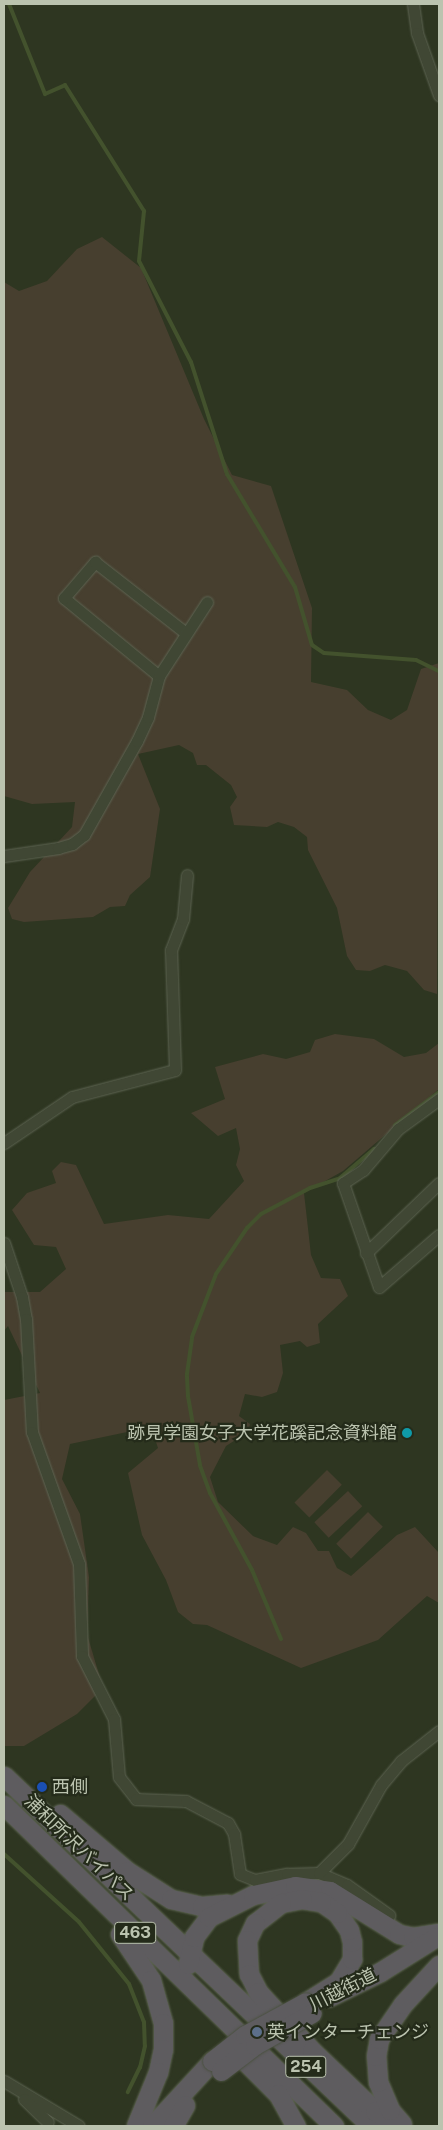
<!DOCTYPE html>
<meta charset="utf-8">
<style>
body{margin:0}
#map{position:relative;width:443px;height:2130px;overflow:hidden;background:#2e3621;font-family:"Public Sans","Noto Sans JP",sans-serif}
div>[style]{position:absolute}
.green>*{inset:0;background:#473f2f;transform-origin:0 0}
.stream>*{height:4px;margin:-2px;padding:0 2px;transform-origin:2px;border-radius:2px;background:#43522d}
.roads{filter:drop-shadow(0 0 1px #5d6452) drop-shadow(0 0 1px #5d6452)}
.minor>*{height:11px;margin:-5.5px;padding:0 5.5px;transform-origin:5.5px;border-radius:5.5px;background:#404734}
.trunk>*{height:19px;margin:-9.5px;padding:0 9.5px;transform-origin:9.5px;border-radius:9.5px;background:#5e5c5f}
.bridges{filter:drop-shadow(0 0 1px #4a513f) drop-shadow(0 0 1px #4a513f)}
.trunk-bridge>*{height:19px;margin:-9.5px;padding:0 9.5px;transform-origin:9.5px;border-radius:9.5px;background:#5e5c5f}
.dots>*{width:14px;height:14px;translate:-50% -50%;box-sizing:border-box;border:2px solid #242b1a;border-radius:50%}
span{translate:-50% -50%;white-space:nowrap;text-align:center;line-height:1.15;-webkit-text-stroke:4.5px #242b1a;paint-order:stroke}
.shield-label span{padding:1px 4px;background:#242b1a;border:1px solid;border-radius:4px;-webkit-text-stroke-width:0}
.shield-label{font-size:16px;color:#bbc3af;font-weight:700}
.poi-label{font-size:18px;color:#bbc3af}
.right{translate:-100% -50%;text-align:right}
.left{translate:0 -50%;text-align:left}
.street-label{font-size:18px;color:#bbc3af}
.frame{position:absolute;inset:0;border:5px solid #bbc3af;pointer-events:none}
</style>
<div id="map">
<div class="green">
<i style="clip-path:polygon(102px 237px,141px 268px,204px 419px,232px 475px,271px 486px,312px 608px,311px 682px,347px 690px,368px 710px,391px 720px,407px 710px,421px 669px,439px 663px,437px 994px,424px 990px,407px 971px,385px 965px,370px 971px,356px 970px,347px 956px,337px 908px,308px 850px,307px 837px,294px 827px,278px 822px,267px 827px,234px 825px,230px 807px,237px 797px,231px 785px,206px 765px,197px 765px,193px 753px,179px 745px,138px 754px,160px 809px,150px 877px,130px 895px,125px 906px,110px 907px,93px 917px,24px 922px,12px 919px,8px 908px,30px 872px,72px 827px,75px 802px,32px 804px,4px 796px,4px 282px,19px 291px,47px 281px,77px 249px)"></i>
<i style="clip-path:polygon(335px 1034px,374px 1039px,404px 1057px,426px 1053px,439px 1043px,439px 1089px,343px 1171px,304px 1193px,311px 1255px,321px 1278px,340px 1279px,348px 1296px,318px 1324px,320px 1343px,307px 1347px,300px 1341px,280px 1345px,283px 1373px,277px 1392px,262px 1397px,245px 1394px,239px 1416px,250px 1424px,248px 1432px,226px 1446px,210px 1477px,218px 1502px,253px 1536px,277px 1545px,293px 1527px,306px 1533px,318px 1551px,329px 1551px,337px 1568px,351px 1576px,397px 1535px,415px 1527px,439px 1553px,439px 1603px,427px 1596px,378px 1640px,301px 1668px,207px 1625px,193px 1624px,178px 1612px,166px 1580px,142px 1535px,128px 1473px,158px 1448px,151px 1427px,70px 1444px,62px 1479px,80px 1514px,89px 1577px,87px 1634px,103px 1688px,77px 1714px,24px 1746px,4px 1746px,4px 1400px,40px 1393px,8px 1326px,4px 1331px,4px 1292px,40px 1292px,66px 1269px,56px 1247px,34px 1245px,12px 1210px,27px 1193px,56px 1183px,52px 1171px,61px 1162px,76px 1165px,104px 1224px,168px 1215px,209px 1219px,244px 1181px,236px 1165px,240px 1149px,236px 1128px,218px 1136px,191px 1113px,225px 1099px,215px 1067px,263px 1054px,286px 1059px,310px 1052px,315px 1040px)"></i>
<i style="left:327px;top:1470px;width:21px;height:46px;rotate:45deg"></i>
<i style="left:348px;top:1491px;width:21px;height:46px;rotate:47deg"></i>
<i style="left:368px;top:1512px;width:21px;height:45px;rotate:45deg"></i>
</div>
<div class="stream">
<i style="left:9px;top:4px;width:97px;rotate:68.2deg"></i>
<i style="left:45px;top:94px;width:22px;rotate:-24deg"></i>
<i style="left:65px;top:85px;width:149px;rotate:57.9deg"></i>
<i style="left:144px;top:211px;width:50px;rotate:95.7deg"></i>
<i style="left:139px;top:261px;width:114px;rotate:62.8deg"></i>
<i style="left:191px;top:362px;width:118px;rotate:72.2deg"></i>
<i style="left:227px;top:474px;width:132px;rotate:59deg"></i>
<i style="left:295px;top:587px;width:60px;rotate:73.7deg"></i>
<i style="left:312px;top:645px;width:14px;rotate:34deg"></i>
<i style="left:324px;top:653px;width:92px;rotate:4.4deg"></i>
<i style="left:416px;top:660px;width:25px;rotate:26deg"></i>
<i style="left:395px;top:1125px;width:55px;rotate:-36.9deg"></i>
<i style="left:281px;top:1639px;width:75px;rotate:-112.8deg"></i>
<i style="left:252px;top:1570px;width:88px;rotate:-118.6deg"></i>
<i style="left:210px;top:1493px;width:30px;rotate:-110deg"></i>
<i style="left:200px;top:1465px;width:70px;rotate:-99.9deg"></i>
<i style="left:188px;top:1396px;width:22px;rotate:-93deg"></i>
<i style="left:187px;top:1374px;width:37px;rotate:-82deg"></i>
<i style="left:192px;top:1337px;width:67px;rotate:-69.1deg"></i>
<i style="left:216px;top:1274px;width:55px;rotate:-56deg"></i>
<i style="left:247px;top:1228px;width:20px;rotate:-45deg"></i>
<i style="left:261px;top:1214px;width:55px;rotate:-28deg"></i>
<i style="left:310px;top:1188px;width:32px;rotate:-18deg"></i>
<i style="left:340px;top:1178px;width:45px;rotate:-40.5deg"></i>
<i style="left:4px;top:1854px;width:101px;rotate:42.2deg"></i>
<i style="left:79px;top:1922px;width:80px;rotate:51.1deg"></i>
<i style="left:129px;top:1984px;width:41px;rotate:68.5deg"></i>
<i style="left:144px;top:2022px;width:24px;rotate:88deg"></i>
<i style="left:145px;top:2046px;width:22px;rotate:103deg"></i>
<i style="left:140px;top:2067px;width:28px;rotate:116deg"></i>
</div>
<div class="roads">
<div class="minor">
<i style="left:413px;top:4px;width:29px;rotate:82deg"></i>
<i style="left:417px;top:33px;width:66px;rotate:70.5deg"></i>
<i style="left:159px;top:676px;width:123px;rotate:-140.6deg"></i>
<i style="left:64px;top:598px;width:48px;rotate:-49.3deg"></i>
<i style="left:95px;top:562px;width:115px;rotate:38deg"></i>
<i style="left:4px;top:856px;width:55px;rotate:-8.4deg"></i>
<i style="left:58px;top:848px;width:15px;rotate:-16deg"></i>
<i style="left:72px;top:844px;width:15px;rotate:-37deg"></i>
<i style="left:84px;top:835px;width:108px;rotate:-60.6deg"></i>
<i style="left:137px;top:741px;width:26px;rotate:-65deg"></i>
<i style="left:148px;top:717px;width:42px;rotate:-75deg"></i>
<i style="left:159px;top:676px;width:88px;rotate:-57deg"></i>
<i style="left:439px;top:1099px;width:51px;rotate:143.8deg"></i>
<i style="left:398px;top:1129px;width:54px;rotate:130.5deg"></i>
<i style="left:363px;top:1170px;width:24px;rotate:147deg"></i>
<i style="left:343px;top:1183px;width:110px;rotate:70.9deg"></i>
<i style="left:379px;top:1287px;width:79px;rotate:-40.9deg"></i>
<i style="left:4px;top:1143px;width:82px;rotate:-34.1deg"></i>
<i style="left:72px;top:1097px;width:106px;rotate:-14.7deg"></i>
<i style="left:175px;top:1070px;width:120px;rotate:-91.9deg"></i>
<i style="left:171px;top:950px;width:33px;rotate:-69deg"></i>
<i style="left:183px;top:919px;width:44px;rotate:-84.8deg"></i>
<i style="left:4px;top:1243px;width:57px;rotate:71.6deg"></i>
<i style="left:22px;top:1297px;width:22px;rotate:80deg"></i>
<i style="left:26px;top:1319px;width:113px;rotate:87deg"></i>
<i style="left:32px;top:1432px;width:140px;rotate:70.4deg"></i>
<i style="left:79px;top:1564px;width:92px;rotate:88.1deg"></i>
<i style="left:82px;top:1656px;width:71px;rotate:63.1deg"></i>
<i style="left:114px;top:1719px;width:58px;rotate:85.1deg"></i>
<i style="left:119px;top:1777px;width:28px;rotate:52deg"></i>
<i style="left:136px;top:1799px;width:50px;rotate:2.3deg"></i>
<i style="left:186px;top:1801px;width:47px;rotate:27.6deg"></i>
<i style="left:228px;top:1823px;width:13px;rotate:61deg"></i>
<i style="left:234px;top:1834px;width:40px;rotate:81.5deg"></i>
<i style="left:240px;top:1874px;width:16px;rotate:22deg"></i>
<i style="left:255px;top:1880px;width:33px;rotate:-11deg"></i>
<i style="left:287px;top:1874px;width:32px;rotate:-2deg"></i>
<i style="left:319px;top:1873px;width:30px;rotate:23deg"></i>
<i style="left:347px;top:1885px;width:52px;rotate:35.5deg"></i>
<i style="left:366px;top:1253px;width:101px;rotate:-43.8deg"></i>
<i style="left:319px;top:1873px;width:41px;rotate:-45deg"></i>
<i style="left:348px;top:1844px;width:68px;rotate:-60.8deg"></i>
<i style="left:381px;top:1785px;width:31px;rotate:-50deg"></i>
<i style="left:401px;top:1761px;width:48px;rotate:-38.3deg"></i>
<i style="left:4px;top:2081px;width:87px;rotate:31deg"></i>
<i style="left:24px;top:2099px;width:33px;rotate:44deg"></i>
</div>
<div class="trunk">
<i style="left:4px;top:1776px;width:507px;rotate:43.64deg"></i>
<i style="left:4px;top:1805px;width:460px;rotate:44.2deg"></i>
<i style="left:60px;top:1814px;width:88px;rotate:40.4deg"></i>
<i style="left:127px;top:1871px;width:52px;rotate:32.5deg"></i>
<i style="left:171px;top:1899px;width:32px;rotate:13deg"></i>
<i style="left:202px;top:1906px;width:25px;rotate:-5deg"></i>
<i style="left:120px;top:1934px;width:55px;rotate:56deg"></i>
<i style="left:151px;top:1980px;width:45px;rotate:74.4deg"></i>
<i style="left:163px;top:2023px;width:26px;rotate:90deg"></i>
<i style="left:163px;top:2049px;width:24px;rotate:102deg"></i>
<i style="left:158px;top:2072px;width:58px;rotate:112.2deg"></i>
<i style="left:188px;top:1964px;width:28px;rotate:-77deg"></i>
<i style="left:194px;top:1937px;width:25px;rotate:-53deg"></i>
<i style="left:209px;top:1917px;width:49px;rotate:-26.6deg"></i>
<i style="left:253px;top:1895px;width:43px;rotate:-12.1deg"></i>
<i style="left:295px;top:1886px;width:35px;rotate:8deg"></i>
<i style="left:330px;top:1891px;width:81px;rotate:31.9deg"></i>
<i style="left:399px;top:1934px;width:14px;rotate:12deg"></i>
<i style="left:413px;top:1937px;width:26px;rotate:-9deg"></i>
<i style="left:329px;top:1997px;width:57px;rotate:-26.1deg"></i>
<i style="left:380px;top:1972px;width:66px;rotate:-32deg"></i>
<i style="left:306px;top:2002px;width:39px;rotate:-32deg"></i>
<i style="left:339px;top:1981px;width:26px;rotate:-59deg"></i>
<i style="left:352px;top:1959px;width:17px;rotate:-90deg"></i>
<i style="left:352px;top:1942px;width:12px;rotate:-104deg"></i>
<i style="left:349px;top:1930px;width:21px;rotate:-125deg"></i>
<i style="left:337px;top:1913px;width:19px;rotate:-145deg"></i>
<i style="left:321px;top:1902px;width:19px;rotate:-171deg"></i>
<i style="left:302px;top:1899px;width:21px;rotate:169deg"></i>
<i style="left:281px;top:1903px;width:33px;rotate:142deg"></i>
<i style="left:255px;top:1923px;width:19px;rotate:115deg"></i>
<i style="left:247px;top:1940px;width:34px;rotate:87deg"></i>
<i style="left:249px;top:1974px;width:20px;rotate:63deg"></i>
<i style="left:258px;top:1992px;width:80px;rotate:47.5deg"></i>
<i style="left:312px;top:2051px;width:87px;rotate:43.6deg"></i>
<i style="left:375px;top:2111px;width:27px;rotate:34deg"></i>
<i style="left:240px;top:2056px;width:54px;rotate:45deg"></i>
<i style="left:278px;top:2094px;width:37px;rotate:61deg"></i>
<i style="left:402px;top:2124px;width:18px;rotate:-131deg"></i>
<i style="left:390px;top:2110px;width:30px;rotate:-113deg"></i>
<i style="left:378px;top:2082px;width:26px;rotate:-94deg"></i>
<i style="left:376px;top:2056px;width:17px;rotate:-80deg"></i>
<i style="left:379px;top:2039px;width:42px;rotate:-55.6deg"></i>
<i style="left:403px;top:2004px;width:53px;rotate:-47.3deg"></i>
<i style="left:152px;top:2126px;width:88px;rotate:-47.3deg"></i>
<i style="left:173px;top:2126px;width:24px;rotate:-60deg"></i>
</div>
</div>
<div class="bridges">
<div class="trunk-bridge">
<i style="left:212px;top:2061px;width:42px;rotate:-38.2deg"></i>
<i style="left:245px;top:2035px;width:69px;rotate:-28.4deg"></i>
<i style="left:221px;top:2071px;width:43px;rotate:-37.4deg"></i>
<i style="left:255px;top:2045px;width:65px;rotate:-29.3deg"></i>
</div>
</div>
<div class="dots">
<i style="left:407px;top:1433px;background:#0f9aa8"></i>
<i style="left:42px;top:1787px;background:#1a4fb4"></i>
<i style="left:257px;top:2032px;background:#5c6f8a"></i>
</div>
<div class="shield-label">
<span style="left:135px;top:1933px">463</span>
<span style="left:306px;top:2067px">254</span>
</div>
<div class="poi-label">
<span class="right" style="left:397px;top:1433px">跡見学園女子大学花蹊記念資料館</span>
<span class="left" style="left:52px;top:1787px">西側</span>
<span class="left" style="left:267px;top:2032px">英インターチェンジ</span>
</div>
<div class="street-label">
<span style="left:79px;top:1848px;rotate:44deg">浦和所沢バイパス</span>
<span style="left:343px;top:1990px;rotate:-27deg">川越街道</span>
</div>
<div class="frame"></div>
</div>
